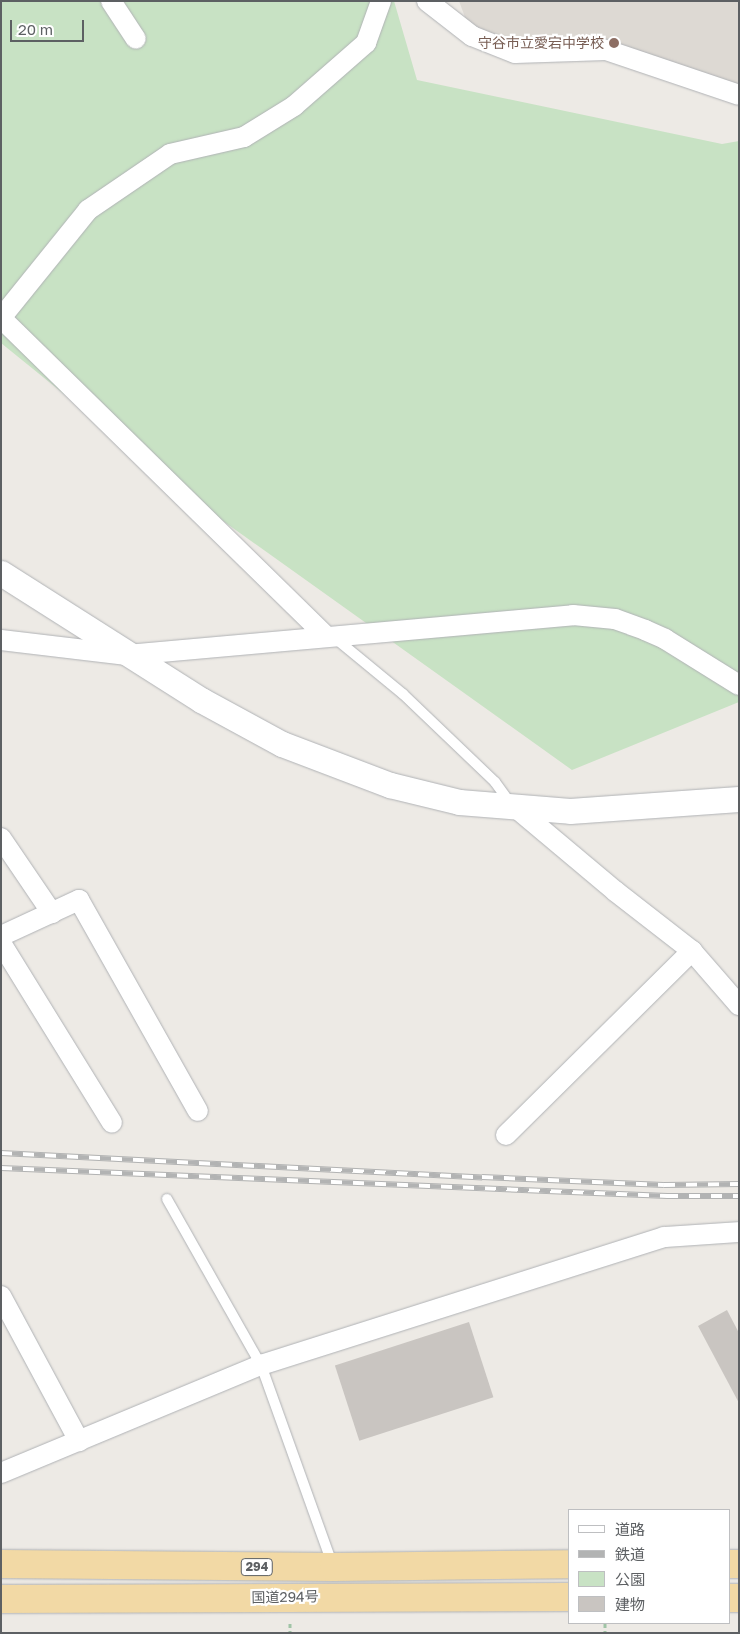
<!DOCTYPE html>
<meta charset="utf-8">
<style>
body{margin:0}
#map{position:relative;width:740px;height:1634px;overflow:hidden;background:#edeae5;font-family:"Golos Text","Noto Sans JP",sans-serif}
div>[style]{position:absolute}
.education>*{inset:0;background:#ddd9d3}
.green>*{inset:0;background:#c8e2c4}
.building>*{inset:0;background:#c9c5c1;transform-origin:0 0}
.path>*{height:3px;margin-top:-1.5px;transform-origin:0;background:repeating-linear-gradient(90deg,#a0c4a6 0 5px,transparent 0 7.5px)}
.roads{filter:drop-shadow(0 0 1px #b0b2b5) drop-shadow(0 0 1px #b0b2b5)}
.service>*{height:10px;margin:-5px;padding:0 5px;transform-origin:5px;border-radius:5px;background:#fff}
.minor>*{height:20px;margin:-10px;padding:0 10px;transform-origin:10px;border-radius:10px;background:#fff}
.tertiary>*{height:25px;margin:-12.5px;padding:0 12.5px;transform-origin:12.5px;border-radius:12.5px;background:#fff}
.trunk>*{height:28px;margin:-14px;padding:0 14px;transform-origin:14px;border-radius:14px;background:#f2d9a5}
.rail>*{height:5.5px;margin-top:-2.75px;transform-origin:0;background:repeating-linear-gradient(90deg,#fff 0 11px,#b2b3b3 0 22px);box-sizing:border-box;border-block:1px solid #b2b3b3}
.dots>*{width:14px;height:14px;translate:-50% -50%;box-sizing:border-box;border:2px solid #fff;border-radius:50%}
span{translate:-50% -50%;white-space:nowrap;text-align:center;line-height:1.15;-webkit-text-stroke:4.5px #fff;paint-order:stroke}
.shield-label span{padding:1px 4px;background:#fff;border:1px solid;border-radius:4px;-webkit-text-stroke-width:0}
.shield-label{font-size:12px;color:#5d6063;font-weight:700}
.education-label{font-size:14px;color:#785e54}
.right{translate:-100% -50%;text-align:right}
.street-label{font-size:14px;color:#5d6063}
.frame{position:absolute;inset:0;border:2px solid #5d6063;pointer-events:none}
.legend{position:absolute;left:568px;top:1509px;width:162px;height:115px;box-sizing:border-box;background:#fff;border:1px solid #bebfc1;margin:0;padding:6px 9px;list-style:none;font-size:15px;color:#5d6063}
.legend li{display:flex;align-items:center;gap:10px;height:25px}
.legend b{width:25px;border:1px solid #bebfc1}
.scale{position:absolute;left:10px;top:20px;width:74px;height:22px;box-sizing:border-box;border:2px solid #5d6063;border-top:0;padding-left:6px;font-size:15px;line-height:18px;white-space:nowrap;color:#5d6063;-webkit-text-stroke:4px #fff;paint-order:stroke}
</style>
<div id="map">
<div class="education">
<i style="clip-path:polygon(459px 1px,739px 1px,739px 95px,606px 50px,515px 53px,472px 36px)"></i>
</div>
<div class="green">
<i style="clip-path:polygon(1px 1px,394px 1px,417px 80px,722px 144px,739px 141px,739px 702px,572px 770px,202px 506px,1px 343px)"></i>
</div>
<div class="building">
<i style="clip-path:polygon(727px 1310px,739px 1333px,739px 1403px,698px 1326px)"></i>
<i style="left:469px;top:1322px;width:79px;height:141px;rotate:72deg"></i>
</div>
<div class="path">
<i style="left:290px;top:1623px;width:10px;rotate:90deg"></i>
<i style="left:605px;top:1623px;width:10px;rotate:90deg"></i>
</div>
<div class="roads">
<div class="service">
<i style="left:335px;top:638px;width:88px;rotate:39.5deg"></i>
<i style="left:403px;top:694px;width:127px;rotate:43.7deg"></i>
<i style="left:495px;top:782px;width:27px;rotate:54deg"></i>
<i style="left:167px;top:1199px;width:191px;rotate:60.5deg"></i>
<i style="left:261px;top:1365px;width:214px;rotate:70.3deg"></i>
</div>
<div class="minor">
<i style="left:111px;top:1px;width:45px;rotate:56.7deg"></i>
<i style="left:427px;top:1px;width:57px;rotate:37.9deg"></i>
<i style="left:472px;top:36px;width:46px;rotate:21.6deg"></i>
<i style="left:515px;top:53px;width:91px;rotate:-1.9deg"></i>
<i style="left:606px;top:50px;width:140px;rotate:18.7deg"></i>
<i style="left:1px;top:318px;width:139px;rotate:-51.1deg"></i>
<i style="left:88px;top:210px;width:99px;rotate:-34.3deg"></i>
<i style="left:170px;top:154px;width:76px;rotate:-12.9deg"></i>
<i style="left:244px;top:137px;width:59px;rotate:-31.8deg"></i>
<i style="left:294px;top:106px;width:96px;rotate:-41.2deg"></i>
<i style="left:366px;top:43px;width:45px;rotate:-70.3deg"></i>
<i style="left:1px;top:318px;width:453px;rotate:44.4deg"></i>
<i style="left:1px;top:640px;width:127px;rotate:6.8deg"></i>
<i style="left:127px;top:655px;width:448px;rotate:-5.1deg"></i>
<i style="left:573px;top:615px;width:42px;rotate:5.4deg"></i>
<i style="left:615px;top:619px;width:32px;rotate:20deg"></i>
<i style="left:645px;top:630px;width:22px;rotate:24deg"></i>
<i style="left:665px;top:639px;width:87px;rotate:31.9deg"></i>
<i style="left:515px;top:807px;width:131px;rotate:40deg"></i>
<i style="left:615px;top:891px;width:98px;rotate:37.9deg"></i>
<i style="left:692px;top:951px;width:72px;rotate:49deg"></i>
<i style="left:1px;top:838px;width:91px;rotate:55.8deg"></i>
<i style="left:1px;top:936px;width:86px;rotate:-24.8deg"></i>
<i style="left:79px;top:900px;width:242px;rotate:60.6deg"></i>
<i style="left:1px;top:943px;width:211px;rotate:58.3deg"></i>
<i style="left:506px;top:1135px;width:262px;rotate:-44.7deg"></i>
<i style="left:1px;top:1296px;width:165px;rotate:61.7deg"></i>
<i style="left:1px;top:1473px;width:282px;rotate:-22.6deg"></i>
<i style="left:261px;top:1365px;width:423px;rotate:-17.6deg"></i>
<i style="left:664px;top:1237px;width:75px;rotate:-3.8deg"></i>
</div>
<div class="tertiary">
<i style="left:1px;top:573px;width:237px;rotate:32.4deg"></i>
<i style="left:201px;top:700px;width:92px;rotate:28.5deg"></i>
<i style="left:282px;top:744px;width:116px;rotate:20.8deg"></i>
<i style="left:390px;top:785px;width:71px;rotate:13.8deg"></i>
<i style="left:459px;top:802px;width:111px;rotate:4.6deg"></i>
<i style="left:570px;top:811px;width:169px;rotate:-4.1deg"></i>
</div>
<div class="trunk">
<i style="left:1px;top:1564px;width:333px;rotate:0.5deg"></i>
<i style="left:334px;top:1567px;width:235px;rotate:-0.7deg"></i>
<i style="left:729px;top:1564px;width:10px"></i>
<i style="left:729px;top:1598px;width:10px"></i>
<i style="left:1px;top:1599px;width:568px;rotate:-0.2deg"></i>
</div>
</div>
<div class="rail">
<i style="left:1px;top:1153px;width:482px;rotate:2.9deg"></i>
<i style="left:482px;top:1177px;width:182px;rotate:2.5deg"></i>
<i style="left:664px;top:1185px;width:75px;rotate:-0.8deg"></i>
<i style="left:1px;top:1168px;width:667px;rotate:2.41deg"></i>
<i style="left:667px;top:1196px;width:72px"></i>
</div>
<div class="dots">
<i style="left:614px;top:43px;background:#8d6e63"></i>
</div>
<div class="shield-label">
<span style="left:257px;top:1567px">294</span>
</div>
<div class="education-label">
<span class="right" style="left:604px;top:43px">守谷市立愛宕中学校</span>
</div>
<div class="street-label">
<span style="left:285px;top:1597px;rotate:-1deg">国道294号</span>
</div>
<div class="frame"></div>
<ul class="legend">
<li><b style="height:6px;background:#fff"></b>道路</li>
<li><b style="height:6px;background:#b2b3b3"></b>鉄道</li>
<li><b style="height:14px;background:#c8e2c4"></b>公園</li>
<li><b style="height:14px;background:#c9c5c1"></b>建物</li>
</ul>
<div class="scale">20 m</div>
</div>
